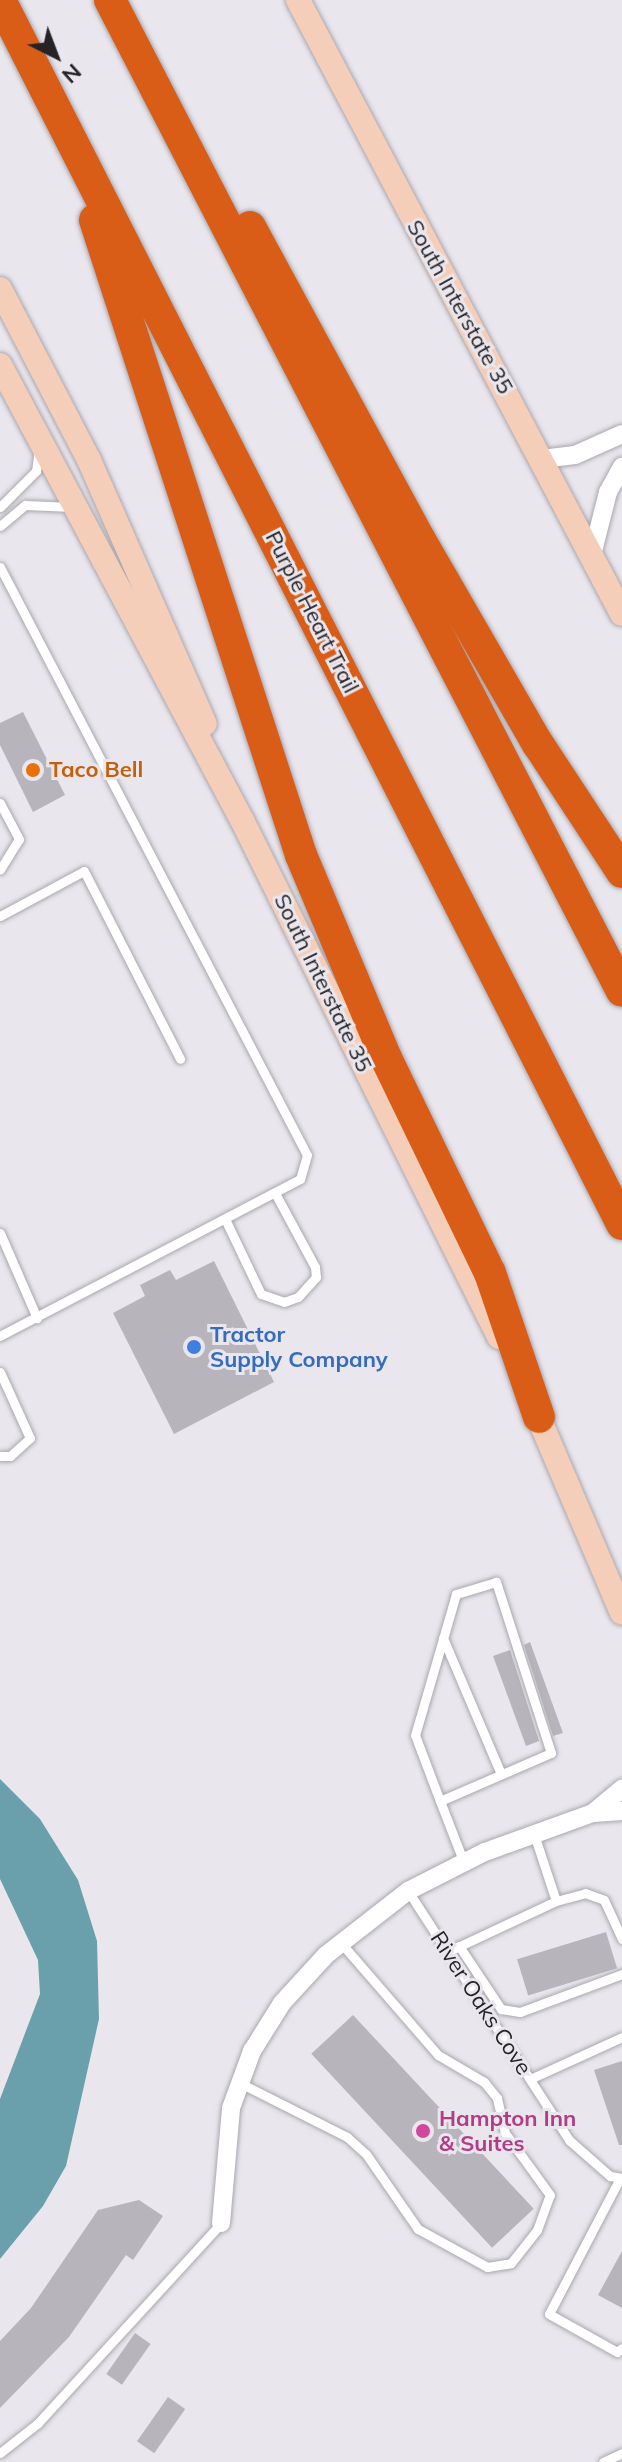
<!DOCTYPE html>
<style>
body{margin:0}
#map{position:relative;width:622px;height:2462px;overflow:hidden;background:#e9e6ed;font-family:Mulish,sans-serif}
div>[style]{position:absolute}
.water>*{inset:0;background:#69a0ab}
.building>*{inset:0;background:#b7b4bb;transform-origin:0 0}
.roads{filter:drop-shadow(0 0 2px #aaa7ae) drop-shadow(0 0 2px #aaa7ae)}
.service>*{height:9px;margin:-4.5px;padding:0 4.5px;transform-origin:4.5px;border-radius:4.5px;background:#fff}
.minor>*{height:18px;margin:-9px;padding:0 9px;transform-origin:9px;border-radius:9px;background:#fff}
.secondary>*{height:24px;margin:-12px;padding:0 12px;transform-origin:12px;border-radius:12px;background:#f4ceb9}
.motorway>*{height:32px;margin:-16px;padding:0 16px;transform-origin:16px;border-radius:16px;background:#da5d17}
.dots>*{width:22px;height:22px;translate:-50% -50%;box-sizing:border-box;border:4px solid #e9e6ed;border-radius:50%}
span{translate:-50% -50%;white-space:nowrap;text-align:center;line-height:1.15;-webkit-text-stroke:6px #e9e6ed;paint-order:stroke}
.street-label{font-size:22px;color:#252326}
.food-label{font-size:22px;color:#c56008;font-weight:700}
.left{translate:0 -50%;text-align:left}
.shop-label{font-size:22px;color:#366cbe;font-weight:700}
.hotel-label{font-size:22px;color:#b23c85;font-weight:700}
.north{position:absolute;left:16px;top:16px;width:80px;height:80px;-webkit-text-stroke:6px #e9e6ed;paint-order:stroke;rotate:138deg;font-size:22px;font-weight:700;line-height:32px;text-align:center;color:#252326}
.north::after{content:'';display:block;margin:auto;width:28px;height:36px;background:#252326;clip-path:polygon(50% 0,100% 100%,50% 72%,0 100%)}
</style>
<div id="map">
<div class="water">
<i style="clip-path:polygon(0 1779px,40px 1819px,78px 1880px,97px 1941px,99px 2019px,66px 2166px,43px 2206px,0 2259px,0 2099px,40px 1994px,38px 1960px,0 1879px)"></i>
</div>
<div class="building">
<i style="clip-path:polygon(23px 712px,65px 795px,33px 812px,0 745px,0 723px)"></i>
<i style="clip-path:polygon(214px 1261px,274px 1382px,174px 1434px,113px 1313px,145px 1296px,140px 1285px,170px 1270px,176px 1280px)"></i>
<i style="clip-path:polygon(530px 1642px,563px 1733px,553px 1736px,524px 1645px)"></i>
<i style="clip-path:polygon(510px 1650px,539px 1741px,526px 1746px,493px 1656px)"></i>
<i style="left:606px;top:1932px;width:38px;height:93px;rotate:73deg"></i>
<i style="left:353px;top:2015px;width:265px;height:57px;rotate:47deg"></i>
<i style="clip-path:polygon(622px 2061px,622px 2145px,619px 2145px,594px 2070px)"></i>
<i style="clip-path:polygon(139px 2200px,163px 2216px,133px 2260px,126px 2255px,69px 2337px,0 2408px,0 2341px,31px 2308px,98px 2210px)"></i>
<i style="clip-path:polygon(622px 2251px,622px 2308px,598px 2295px)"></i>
<i style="left:135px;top:2333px;width:19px;height:50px;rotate:35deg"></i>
<i style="left:168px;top:2397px;width:21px;height:54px;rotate:35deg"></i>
</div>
<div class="roads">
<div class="service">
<i style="left:0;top:507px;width:51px;rotate:-45deg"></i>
<i style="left:36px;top:471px;width:21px;rotate:-82deg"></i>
<i style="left:0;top:526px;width:33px;rotate:-40deg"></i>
<i style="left:25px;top:505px;width:47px;rotate:2.4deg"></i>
<i style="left:0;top:567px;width:663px;rotate:62.43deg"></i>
<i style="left:307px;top:1155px;width:25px;rotate:106deg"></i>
<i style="left:300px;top:1179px;width:339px;rotate:152.4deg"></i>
<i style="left:0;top:803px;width:41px;rotate:62.2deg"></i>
<i style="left:19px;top:839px;width:36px;rotate:122deg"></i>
<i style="left:0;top:916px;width:95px;rotate:-28.2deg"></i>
<i style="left:84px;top:871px;width:211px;rotate:62.9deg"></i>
<i style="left:225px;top:1219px;width:83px;rotate:64.4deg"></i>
<i style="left:261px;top:1294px;width:24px;rotate:19deg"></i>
<i style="left:284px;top:1302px;width:15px;rotate:-20deg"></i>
<i style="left:298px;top:1297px;width:27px;rotate:-48deg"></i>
<i style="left:316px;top:1277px;width:10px;rotate:-96deg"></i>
<i style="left:315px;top:1267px;width:84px;rotate:-118.4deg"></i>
<i style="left:0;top:1233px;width:93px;rotate:66.5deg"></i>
<i style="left:0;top:1372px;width:72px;rotate:65.6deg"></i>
<i style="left:30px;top:1438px;width:27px;rotate:138deg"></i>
<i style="left:10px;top:1456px;width:10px;rotate:180deg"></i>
<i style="left:443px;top:1638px;width:148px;rotate:66.9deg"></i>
<i style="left:440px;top:1801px;width:121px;rotate:-23.4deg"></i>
<i style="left:551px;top:1753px;width:180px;rotate:-107.8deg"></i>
<i style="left:496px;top:1582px;width:42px;rotate:163.3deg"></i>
<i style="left:456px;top:1594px;width:147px;rotate:106.2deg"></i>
<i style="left:415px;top:1735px;width:71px;rotate:69.3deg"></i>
<i style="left:440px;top:1801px;width:66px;rotate:68.8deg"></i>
<i style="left:408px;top:1891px;width:297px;rotate:57.1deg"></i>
<i style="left:569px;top:2140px;width:55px;rotate:41.3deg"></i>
<i style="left:610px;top:2176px;width:12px;rotate:9deg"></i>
<i style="left:556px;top:1901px;width:30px;rotate:-15deg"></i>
<i style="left:585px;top:1893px;width:20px;rotate:20deg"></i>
<i style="left:604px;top:1900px;width:43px;rotate:65.2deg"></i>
<i style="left:459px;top:1946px;width:76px;rotate:56.3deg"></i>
<i style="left:501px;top:2009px;width:19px;rotate:9deg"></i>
<i style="left:520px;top:2012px;width:109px;rotate:-20.4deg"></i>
<i style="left:447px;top:1952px;width:120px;rotate:-25.1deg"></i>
<i style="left:556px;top:1901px;width:71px;rotate:-108.2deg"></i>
<i style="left:530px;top:2079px;width:101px;rotate:-24.5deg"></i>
<i style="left:240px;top:2083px;width:120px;rotate:26.8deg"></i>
<i style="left:347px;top:2137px;width:25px;rotate:42deg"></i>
<i style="left:366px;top:2154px;width:91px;rotate:55.3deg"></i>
<i style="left:418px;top:2229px;width:79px;rotate:28.8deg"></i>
<i style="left:487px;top:2267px;width:24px;rotate:-9deg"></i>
<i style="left:511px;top:2263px;width:42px;rotate:-51.8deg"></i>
<i style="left:537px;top:2230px;width:37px;rotate:-70deg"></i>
<i style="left:550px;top:2195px;width:77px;rotate:-126deg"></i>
<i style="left:505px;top:2133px;width:36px;rotate:-103deg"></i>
<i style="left:497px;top:2098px;width:21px;rotate:-129deg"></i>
<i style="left:484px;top:2082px;width:53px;rotate:-149.6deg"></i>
<i style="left:438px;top:2055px;width:148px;rotate:-130.9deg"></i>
<i style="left:620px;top:2178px;width:153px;rotate:117.6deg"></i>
<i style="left:549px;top:2314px;width:78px;rotate:29.2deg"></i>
<i style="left:617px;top:2352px;width:6px;rotate:-39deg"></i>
<i style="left:0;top:2453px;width:48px;rotate:-38.3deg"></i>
<i style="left:38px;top:2423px;width:271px;rotate:-47.5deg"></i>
<i style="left:603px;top:2462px;width:21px;rotate:-25deg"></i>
</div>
<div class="minor">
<i style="left:542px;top:459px;width:33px;rotate:-7deg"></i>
<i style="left:575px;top:455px;width:51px;rotate:-24.1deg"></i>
<i style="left:592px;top:555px;width:65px;rotate:-75.7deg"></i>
<i style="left:608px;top:492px;width:29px;rotate:-61deg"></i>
<i style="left:593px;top:1813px;width:38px;rotate:-40deg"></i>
<i style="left:221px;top:2223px;width:115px;rotate:-85deg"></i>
<i style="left:231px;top:2108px;width:61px;rotate:-69.8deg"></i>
<i style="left:252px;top:2051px;width:57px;rotate:-58deg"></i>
<i style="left:282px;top:2003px;width:65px;rotate:-47.5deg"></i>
<i style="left:326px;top:1955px;width:104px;rotate:-38deg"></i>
<i style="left:408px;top:1891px;width:86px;rotate:-26.9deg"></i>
<i style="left:485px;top:1852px;width:115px;rotate:-19.9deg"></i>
<i style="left:593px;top:1813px;width:29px;rotate:-4deg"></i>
</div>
<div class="secondary">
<i style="left:298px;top:0;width:694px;rotate:62.18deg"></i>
<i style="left:0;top:289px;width:193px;rotate:62.5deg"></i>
<i style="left:89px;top:460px;width:288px;rotate:66.3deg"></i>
<i style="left:0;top:365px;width:518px;rotate:62deg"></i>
<i style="left:243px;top:822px;width:575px;rotate:63.57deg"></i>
<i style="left:532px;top:1402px;width:229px;rotate:66.9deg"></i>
</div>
<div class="motorway">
<i style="left:0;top:0;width:1373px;rotate:63.06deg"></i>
<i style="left:110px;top:0;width:1115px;rotate:62.68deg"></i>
<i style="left:95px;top:220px;width:668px;rotate:72.03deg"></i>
<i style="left:301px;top:855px;width:218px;rotate:67.3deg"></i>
<i style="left:385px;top:1056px;width:241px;rotate:64.2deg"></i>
<i style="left:490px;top:1273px;width:152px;rotate:71.2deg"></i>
<i style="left:250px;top:227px;width:356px;rotate:61.5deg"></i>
<i style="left:420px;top:540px;width:236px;rotate:60deg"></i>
<i style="left:538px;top:744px;width:153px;rotate:56.7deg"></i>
</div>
</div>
<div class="dots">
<i style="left:33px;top:770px;background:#e8710a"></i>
<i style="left:194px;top:1347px;background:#3f7fe0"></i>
<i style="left:423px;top:2131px;background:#d1479c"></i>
</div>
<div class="street-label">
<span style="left:460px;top:307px;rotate:61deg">South Interstate 35</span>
<span style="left:312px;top:612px;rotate:63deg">Purple Heart Trail</span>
<span style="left:323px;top:983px;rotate:64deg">South Interstate 35</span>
<span style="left:481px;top:2003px;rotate:57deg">River Oaks Cove</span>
</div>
<div class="food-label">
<span class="left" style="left:49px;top:770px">Taco Bell</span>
</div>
<div class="shop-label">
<span class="left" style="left:210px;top:1347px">Tractor<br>Supply Company</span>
</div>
<div class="hotel-label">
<span class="left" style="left:439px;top:2131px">Hampton Inn<br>&amp; Suites</span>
</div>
<div class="north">N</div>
</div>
